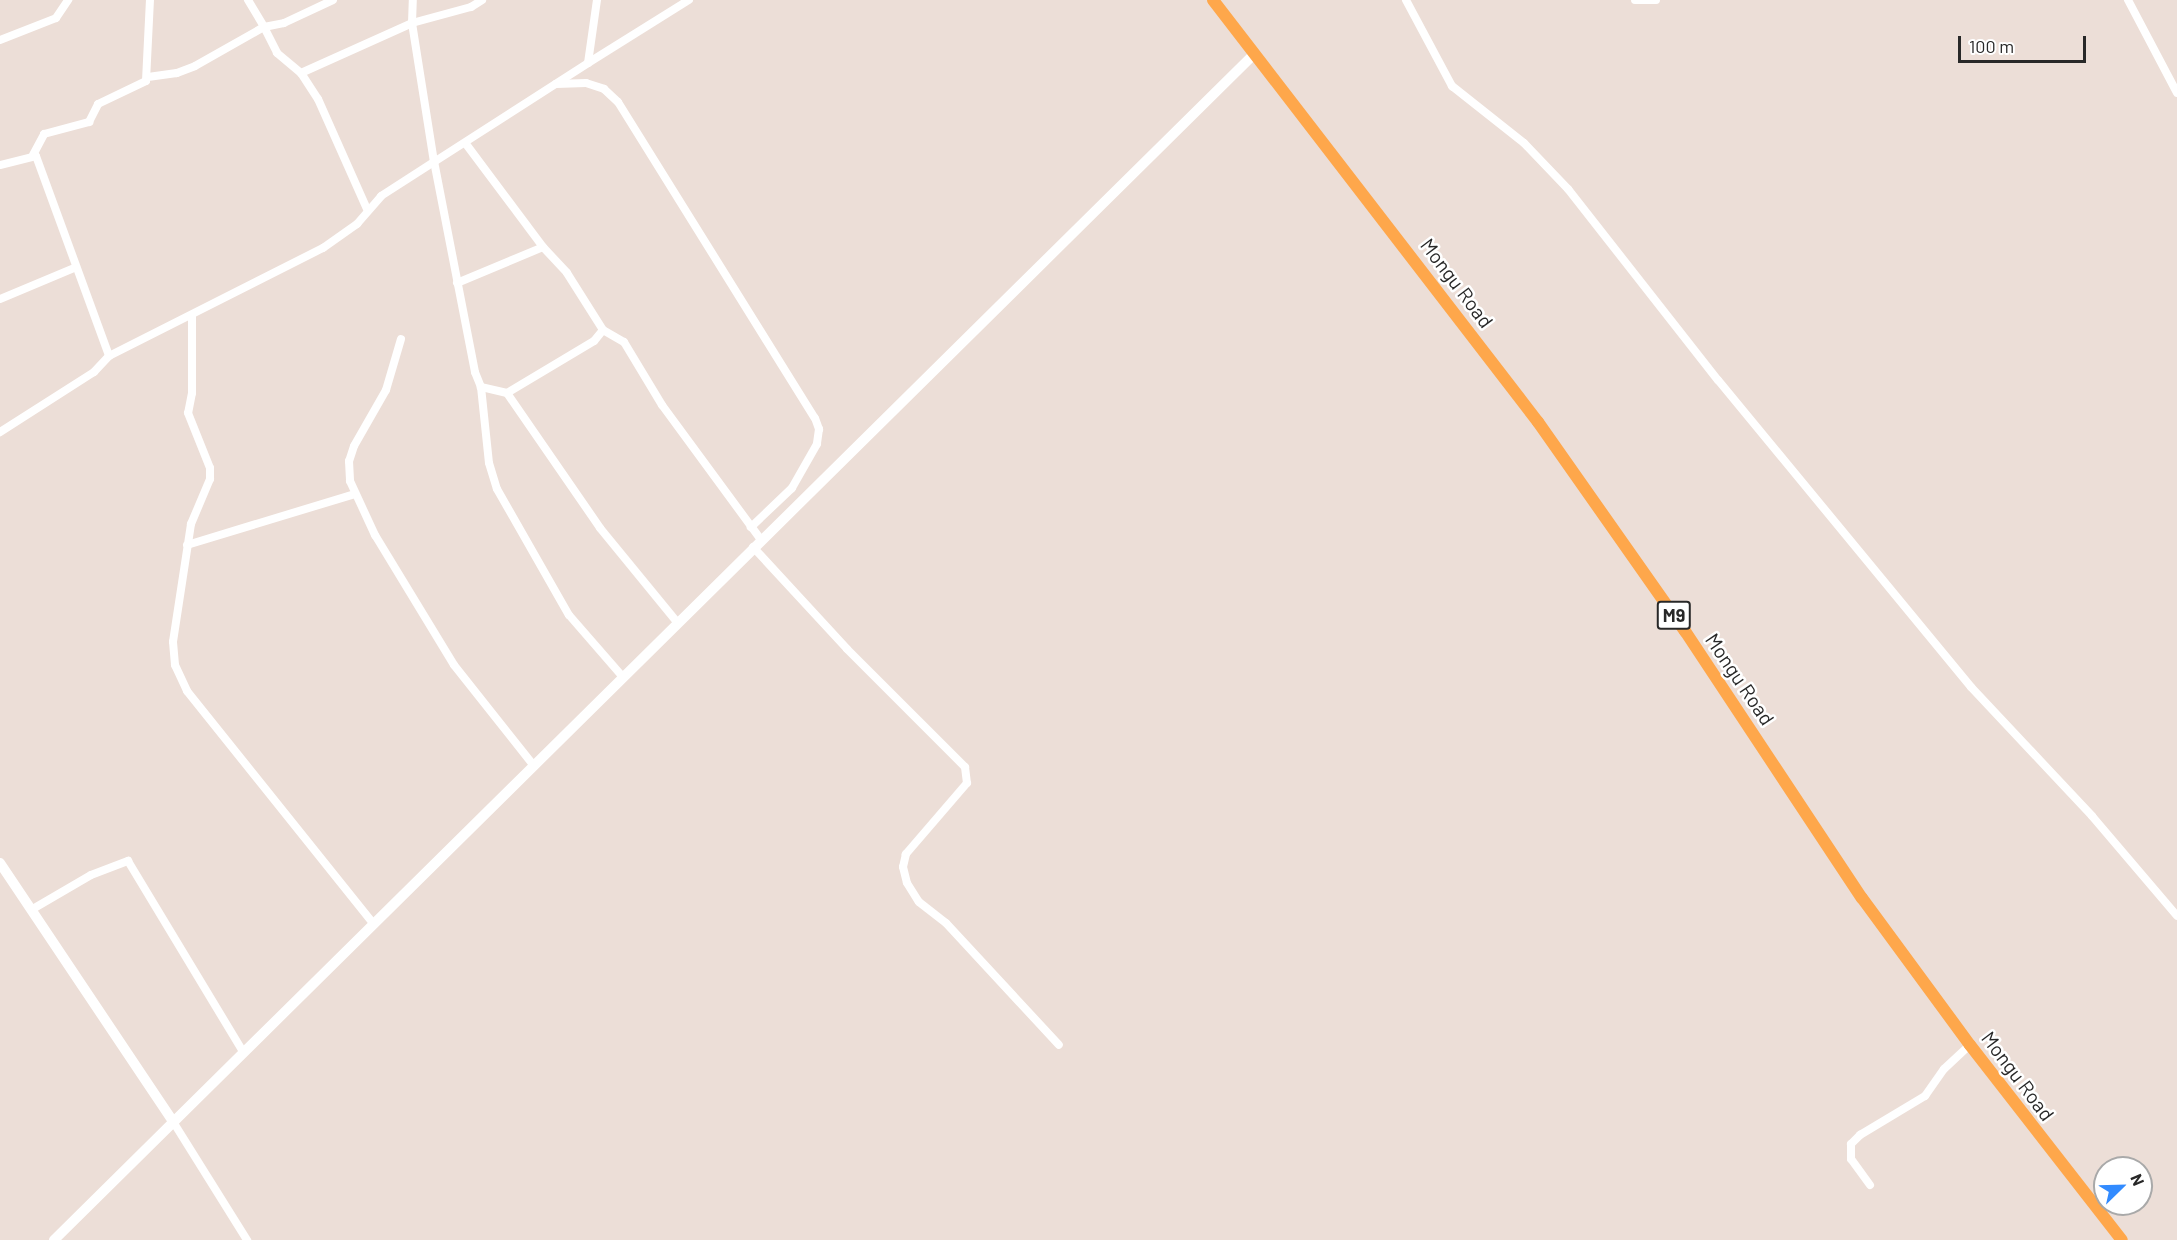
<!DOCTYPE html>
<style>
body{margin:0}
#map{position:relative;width:2177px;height:1240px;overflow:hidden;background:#ecded7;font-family:Barlow,sans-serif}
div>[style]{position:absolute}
.street>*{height:8px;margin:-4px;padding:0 4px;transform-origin:4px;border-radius:4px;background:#fff}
.secondary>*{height:10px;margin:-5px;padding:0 5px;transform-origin:5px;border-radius:5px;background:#fff}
.primary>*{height:12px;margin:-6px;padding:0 6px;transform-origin:6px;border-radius:6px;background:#fea74b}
span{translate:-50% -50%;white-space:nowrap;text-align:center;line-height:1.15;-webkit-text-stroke:5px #fff;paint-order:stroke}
.shield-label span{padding:2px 4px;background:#fff;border:2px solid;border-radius:4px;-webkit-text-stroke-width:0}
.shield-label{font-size:18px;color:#282828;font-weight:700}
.street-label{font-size:20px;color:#282828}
.north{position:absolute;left:2093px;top:1156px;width:60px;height:60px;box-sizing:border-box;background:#fff;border:2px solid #a9a9a9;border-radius:50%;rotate:67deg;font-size:16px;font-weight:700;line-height:24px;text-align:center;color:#282828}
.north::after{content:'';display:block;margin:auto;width:21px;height:27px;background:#328bff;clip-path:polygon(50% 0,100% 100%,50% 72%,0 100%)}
.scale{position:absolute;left:1958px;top:36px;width:128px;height:27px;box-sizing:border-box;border:3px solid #282828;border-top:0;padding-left:8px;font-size:18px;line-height:21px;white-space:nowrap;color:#282828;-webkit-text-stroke:4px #fff;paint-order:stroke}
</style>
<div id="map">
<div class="street">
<i style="left:248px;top:0;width:31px;rotate:59deg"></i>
<i style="left:264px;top:27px;width:20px;rotate:-11deg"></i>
<i style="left:284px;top:23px;width:54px;rotate:-25.1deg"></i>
<i style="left:1406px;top:0;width:98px;rotate:61.9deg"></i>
<i style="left:1452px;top:86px;width:92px;rotate:38.4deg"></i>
<i style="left:1524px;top:143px;width:64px;rotate:46.3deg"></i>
<i style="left:1568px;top:189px;width:243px;rotate:51.9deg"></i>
<i style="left:1718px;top:380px;width:398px;rotate:50.5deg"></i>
<i style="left:1971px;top:687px;width:177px;rotate:46.8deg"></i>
<i style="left:2092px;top:816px;width:131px;rotate:49.6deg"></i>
<i style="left:1635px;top:0;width:21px"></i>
<i style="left:2128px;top:0;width:105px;rotate:62.2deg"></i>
<i style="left:0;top:40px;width:60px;rotate:-21.4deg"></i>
<i style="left:56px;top:18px;width:22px;rotate:-56deg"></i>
<i style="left:588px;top:63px;width:119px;rotate:-32deg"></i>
<i style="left:301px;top:73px;width:122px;rotate:-24.2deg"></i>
<i style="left:412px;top:23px;width:61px;rotate:-15.2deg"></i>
<i style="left:471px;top:7px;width:13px;rotate:-32deg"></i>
<i style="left:148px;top:77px;width:29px;rotate:-8deg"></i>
<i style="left:177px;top:73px;width:19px;rotate:-21deg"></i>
<i style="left:195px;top:66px;width:79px;rotate:-29.5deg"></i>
<i style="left:264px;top:27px;width:29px;rotate:63deg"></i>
<i style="left:277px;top:53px;width:31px;rotate:40deg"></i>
<i style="left:301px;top:73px;width:31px;rotate:57deg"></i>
<i style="left:318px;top:99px;width:120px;rotate:66deg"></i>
<i style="left:556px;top:84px;width:30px;rotate:-2deg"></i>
<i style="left:586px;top:83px;width:19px;rotate:18deg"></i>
<i style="left:604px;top:89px;width:19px;rotate:43deg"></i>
<i style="left:618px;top:102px;width:372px;rotate:58.1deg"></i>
<i style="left:815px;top:418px;width:12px;rotate:70deg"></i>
<i style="left:819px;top:429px;width:15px;rotate:98deg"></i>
<i style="left:817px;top:444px;width:51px;rotate:119.6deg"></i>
<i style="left:792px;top:488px;width:57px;rotate:136.4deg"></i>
<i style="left:466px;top:144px;width:129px;rotate:53.2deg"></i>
<i style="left:543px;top:247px;width:35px;rotate:47deg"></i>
<i style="left:567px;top:273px;width:67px;rotate:57.7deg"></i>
<i style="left:603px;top:330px;width:14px;rotate:129deg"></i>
<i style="left:594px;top:341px;width:101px;rotate:149.1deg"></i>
<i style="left:507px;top:393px;width:27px;rotate:-167deg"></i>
<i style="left:481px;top:387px;width:16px;rotate:-112deg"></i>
<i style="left:475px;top:372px;width:214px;rotate:-101deg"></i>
<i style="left:434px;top:162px;width:183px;rotate:-32.7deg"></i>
<i style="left:588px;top:63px;width:64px;rotate:-81.9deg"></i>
<i style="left:33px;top:155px;width:24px;rotate:-62deg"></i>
<i style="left:44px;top:134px;width:47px;rotate:-14.9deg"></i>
<i style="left:89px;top:122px;width:20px;rotate:-63deg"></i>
<i style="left:98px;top:104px;width:53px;rotate:-25.6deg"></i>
<i style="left:146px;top:81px;width:81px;rotate:-87.2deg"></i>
<i style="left:0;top:165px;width:37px;rotate:-14deg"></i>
<i style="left:36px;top:156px;width:213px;rotate:69.9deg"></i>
<i style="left:109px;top:356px;width:22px;rotate:133deg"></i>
<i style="left:94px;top:372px;width:112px;rotate:147.4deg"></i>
<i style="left:457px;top:283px;width:93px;rotate:-22.7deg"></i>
<i style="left:0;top:299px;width:80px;rotate:-22.7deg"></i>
<i style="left:192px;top:317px;width:76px;rotate:90deg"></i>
<i style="left:192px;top:393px;width:20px;rotate:101deg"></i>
<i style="left:188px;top:413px;width:59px;rotate:68.2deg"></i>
<i style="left:210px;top:468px;width:11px;rotate:90deg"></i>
<i style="left:210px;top:479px;width:49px;rotate:112.9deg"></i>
<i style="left:191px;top:524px;width:119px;rotate:98.7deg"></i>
<i style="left:173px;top:642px;width:23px;rotate:85deg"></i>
<i style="left:175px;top:665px;width:29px;rotate:65deg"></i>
<i style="left:187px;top:691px;width:296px;rotate:51.3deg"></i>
<i style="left:603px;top:330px;width:24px;rotate:30deg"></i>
<i style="left:624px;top:342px;width:74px;rotate:58.9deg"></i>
<i style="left:662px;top:405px;width:167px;rotate:53.7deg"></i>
<i style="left:401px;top:339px;width:53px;rotate:106.4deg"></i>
<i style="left:386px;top:390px;width:64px;rotate:119.7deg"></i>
<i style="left:354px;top:446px;width:16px;rotate:108deg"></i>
<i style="left:349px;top:461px;width:20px;rotate:87deg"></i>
<i style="left:350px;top:481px;width:60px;rotate:65.2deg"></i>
<i style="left:375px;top:535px;width:152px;rotate:58.7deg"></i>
<i style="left:454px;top:665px;width:129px;rotate:51.6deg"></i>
<i style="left:109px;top:356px;width:240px;rotate:-26.8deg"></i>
<i style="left:323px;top:248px;width:42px;rotate:-35.2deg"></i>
<i style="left:357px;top:224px;width:37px;rotate:-49deg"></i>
<i style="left:381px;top:196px;width:63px;rotate:-32.7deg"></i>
<i style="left:434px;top:162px;width:141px;rotate:-99deg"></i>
<i style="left:412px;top:23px;width:23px;rotate:-88deg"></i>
<i style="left:481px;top:387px;width:76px;rotate:84deg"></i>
<i style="left:489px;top:463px;width:27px;rotate:73deg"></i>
<i style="left:497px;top:489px;width:145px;rotate:60.3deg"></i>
<i style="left:569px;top:615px;width:81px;rotate:49deg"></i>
<i style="left:507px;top:393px;width:164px;rotate:55.4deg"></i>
<i style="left:600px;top:528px;width:122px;rotate:50.7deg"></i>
<i style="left:187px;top:545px;width:176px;rotate:-16.9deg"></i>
<i style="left:753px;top:547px;width:139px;rotate:47.3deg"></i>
<i style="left:847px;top:649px;width:167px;rotate:45deg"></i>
<i style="left:965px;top:767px;width:16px;rotate:83deg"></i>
<i style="left:967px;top:783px;width:94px;rotate:130.7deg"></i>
<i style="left:906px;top:854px;width:13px;rotate:103deg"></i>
<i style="left:903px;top:867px;width:16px;rotate:76deg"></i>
<i style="left:907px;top:883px;width:22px;rotate:58deg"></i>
<i style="left:919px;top:902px;width:34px;rotate:38deg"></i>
<i style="left:946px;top:923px;width:166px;rotate:47.2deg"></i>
<i style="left:31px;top:910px;width:69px;rotate:-30.3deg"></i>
<i style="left:91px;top:875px;width:40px;rotate:-21deg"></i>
<i style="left:128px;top:861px;width:221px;rotate:58.9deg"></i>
<i style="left:172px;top:1120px;width:142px;rotate:58deg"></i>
<i style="left:1870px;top:1185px;width:32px;rotate:-126deg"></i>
<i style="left:1851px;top:1159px;width:15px;rotate:-90deg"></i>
<i style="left:1851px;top:1144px;width:13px;rotate:-45deg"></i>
<i style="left:1860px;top:1135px;width:76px;rotate:-31deg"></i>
<i style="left:1925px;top:1096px;width:33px;rotate:-55deg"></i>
<i style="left:1944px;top:1069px;width:35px;rotate:-43deg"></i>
</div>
<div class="secondary">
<i style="left:0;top:863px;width:309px;rotate:56.2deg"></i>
<i style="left:54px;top:1240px;width:1687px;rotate:-44.66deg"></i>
</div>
<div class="primary">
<i style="left:1213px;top:0;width:533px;rotate:52.4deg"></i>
<i style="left:1538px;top:422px;width:256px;rotate:54.9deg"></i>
<i style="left:1685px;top:631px;width:320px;rotate:56.5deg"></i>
<i style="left:1862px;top:898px;width:182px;rotate:53.7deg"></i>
<i style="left:1970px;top:1045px;width:247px;rotate:52.1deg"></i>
</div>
<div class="shield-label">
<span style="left:1674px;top:615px">M9</span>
</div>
<div class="street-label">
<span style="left:1457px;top:283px;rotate:53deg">Mongu Road</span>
<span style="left:1740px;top:679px;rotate:56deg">Mongu Road</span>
<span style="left:2018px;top:1076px;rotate:53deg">Mongu Road</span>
</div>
<div class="north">N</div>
<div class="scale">100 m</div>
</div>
